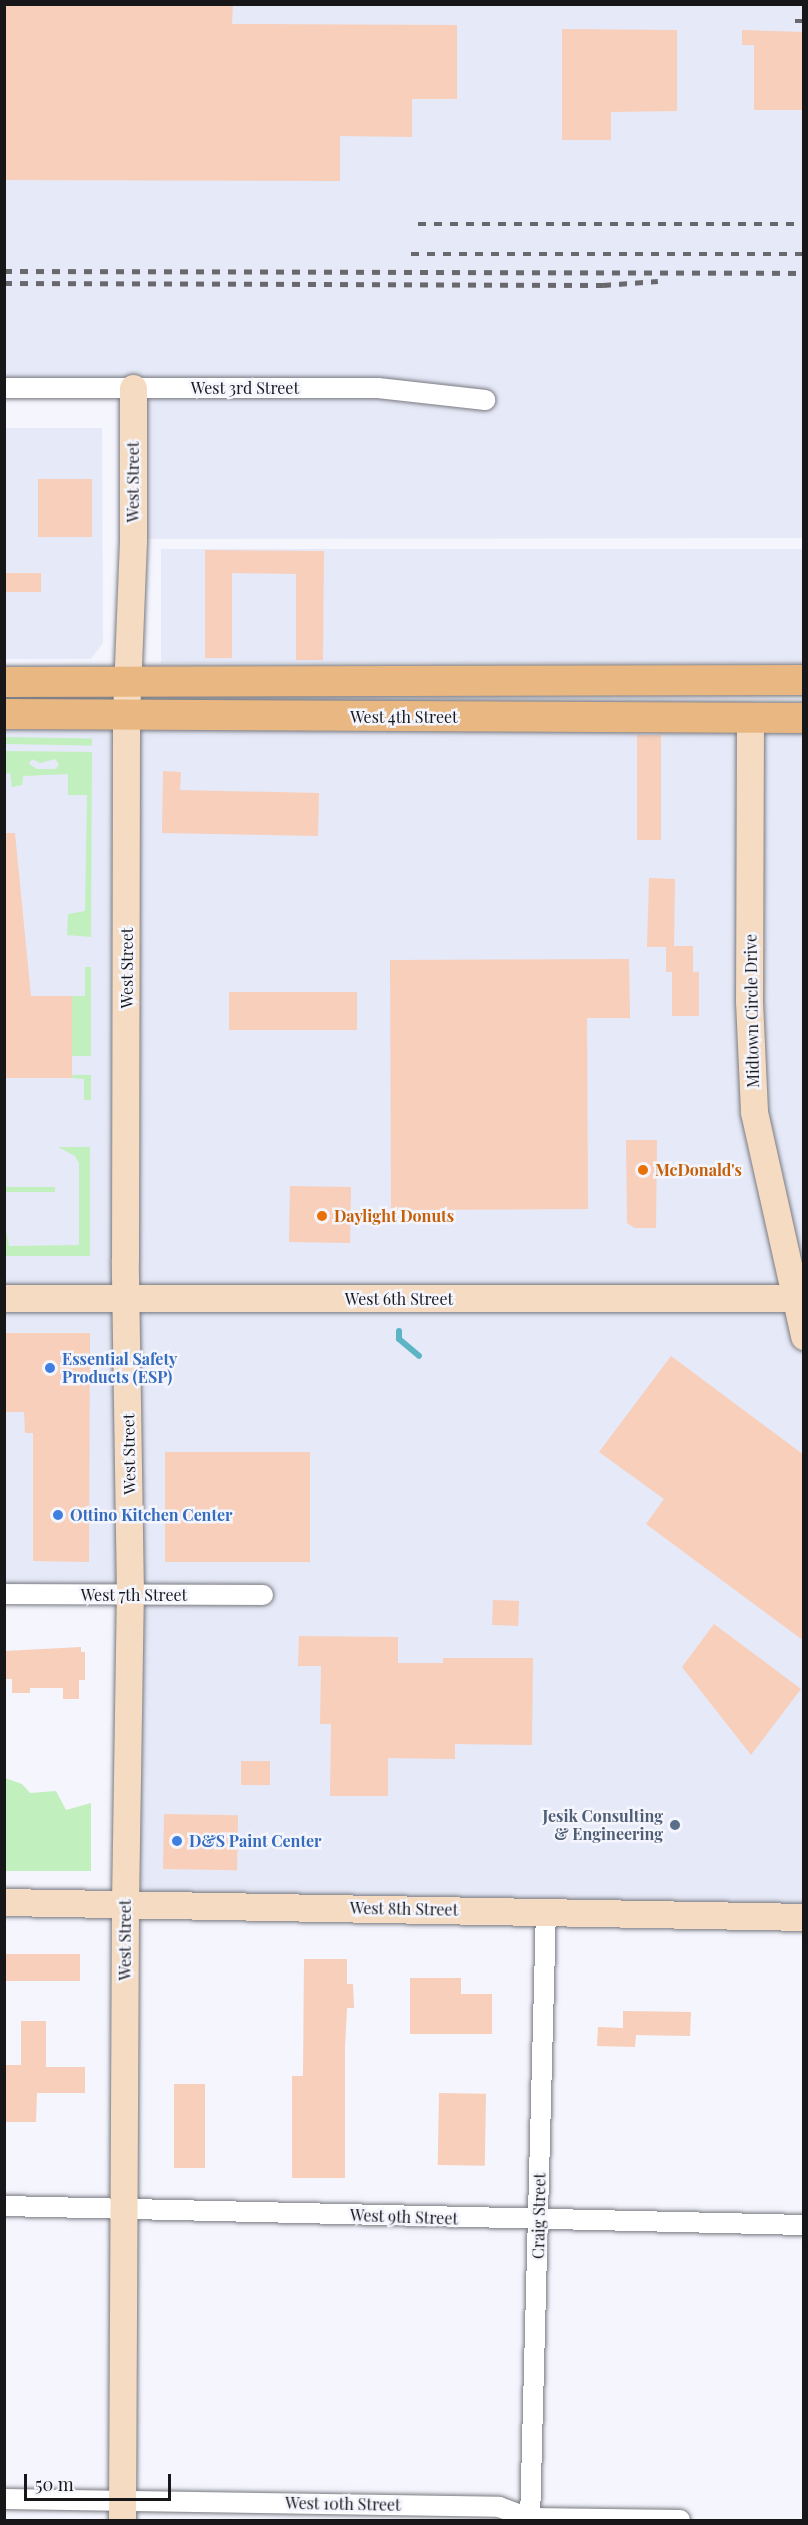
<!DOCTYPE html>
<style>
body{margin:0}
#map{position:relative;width:808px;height:2525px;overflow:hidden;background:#f4f5fd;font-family:"Playfair Display",serif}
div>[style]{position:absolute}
.built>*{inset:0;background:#e6e9f7;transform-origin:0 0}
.green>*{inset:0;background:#c1f0be;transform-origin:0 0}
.stream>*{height:6px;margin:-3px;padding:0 3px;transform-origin:3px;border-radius:3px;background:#5cb4c4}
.building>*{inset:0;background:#f7cfbb;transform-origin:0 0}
.roads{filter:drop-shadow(0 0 2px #797a81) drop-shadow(0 0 2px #797a81)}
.street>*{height:20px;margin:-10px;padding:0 10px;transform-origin:10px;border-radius:10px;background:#fff}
.secondary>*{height:27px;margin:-13.5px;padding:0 13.5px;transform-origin:13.5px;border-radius:13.5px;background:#f4dbc1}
.primary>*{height:30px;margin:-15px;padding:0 15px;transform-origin:15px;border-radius:15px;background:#e9b782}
.rail>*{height:4.5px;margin-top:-2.25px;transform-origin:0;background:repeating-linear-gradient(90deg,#68686d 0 8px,transparent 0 16px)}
.dots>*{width:16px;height:16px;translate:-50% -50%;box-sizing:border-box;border:3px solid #f4f5fd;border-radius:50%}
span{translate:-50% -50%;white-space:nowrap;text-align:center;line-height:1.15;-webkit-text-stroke:5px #f4f5fd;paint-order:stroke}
.street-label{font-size:16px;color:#17171a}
.food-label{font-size:16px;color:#c56008;font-weight:700}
.left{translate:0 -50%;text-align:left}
.shop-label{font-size:16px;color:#366cbe;font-weight:700}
.service-label{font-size:16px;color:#4e5e75;font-weight:700}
.right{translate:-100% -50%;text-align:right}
.frame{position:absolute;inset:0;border:6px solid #17171a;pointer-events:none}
.scale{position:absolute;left:24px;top:2474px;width:147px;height:27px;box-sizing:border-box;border:3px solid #17171a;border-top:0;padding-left:8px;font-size:18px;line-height:21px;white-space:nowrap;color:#17171a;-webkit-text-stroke:4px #f4f5fd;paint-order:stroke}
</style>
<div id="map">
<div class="built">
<i style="clip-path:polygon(5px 5px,803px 5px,803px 538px,133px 539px,133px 388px,5px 388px)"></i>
<i style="clip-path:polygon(5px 428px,102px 428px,103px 643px,91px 659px,5px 659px)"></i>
<i style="left:161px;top:549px;width:642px;height:114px"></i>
<i style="clip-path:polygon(5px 698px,751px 701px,780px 718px,803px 718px,803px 1917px,125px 1904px,130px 1595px,5px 1594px)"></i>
</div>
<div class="green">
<i style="left:5px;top:737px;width:87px;height:7px;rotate:1deg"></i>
<i style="clip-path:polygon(evenodd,5px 751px,92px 752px,91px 937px,67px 935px,68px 914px,85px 911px,87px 795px,68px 795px,68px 774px,23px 776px,22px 785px,12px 787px,10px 773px,5px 774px,5px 751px,32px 759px,40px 763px,55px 759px,59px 764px,56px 769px,37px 769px,29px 764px,32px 759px)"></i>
<i style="clip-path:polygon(85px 967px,91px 967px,91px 1056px,72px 1056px,72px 996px,85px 996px)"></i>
<i style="clip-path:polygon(72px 1075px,91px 1075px,91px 1100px,84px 1100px,84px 1079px,72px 1078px)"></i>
<i style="clip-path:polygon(58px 1147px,90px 1147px,90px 1256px,5px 1256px,6px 1230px,9px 1246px,79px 1245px,79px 1163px,75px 1156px)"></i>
<i style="left:5px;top:1187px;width:50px;height:5px"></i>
<i style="clip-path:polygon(5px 1778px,22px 1784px,30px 1793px,56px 1791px,66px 1810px,91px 1803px,91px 1871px,5px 1871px)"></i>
</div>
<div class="stream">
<i style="left:399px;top:1331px;width:8px;rotate:90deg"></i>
<i style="left:399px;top:1339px;width:26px;rotate:40deg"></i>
</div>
<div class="building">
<i style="clip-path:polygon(4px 4px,233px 4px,232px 24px,457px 25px,457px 99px,412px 99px,412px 137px,340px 136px,340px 181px,4px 180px)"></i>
<i style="clip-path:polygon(562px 29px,677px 30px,677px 111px,611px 112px,611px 140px,562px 140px)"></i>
<i style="clip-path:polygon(742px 30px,804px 32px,804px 110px,754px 110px,754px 45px,742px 45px)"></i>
<i style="left:38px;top:479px;width:54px;height:58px"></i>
<i style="clip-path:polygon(205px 550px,324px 551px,323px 660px,296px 660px,296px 574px,232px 573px,232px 658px,205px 658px)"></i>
<i style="left:4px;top:573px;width:37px;height:19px"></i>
<i style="left:637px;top:735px;width:24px;height:105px"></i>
<i style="clip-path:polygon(163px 771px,181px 772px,180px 790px,319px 793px,318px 836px,162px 833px)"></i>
<i style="clip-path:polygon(4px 833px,15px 833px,31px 996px,72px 996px,72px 1078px,4px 1078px)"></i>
<i style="clip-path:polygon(649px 878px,675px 879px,674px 946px,693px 946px,693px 972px,699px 972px,699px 1016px,672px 1016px,672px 972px,666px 972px,666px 947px,647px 947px)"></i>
<i style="clip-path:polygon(629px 959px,630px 1018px,587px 1018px,588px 1209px,391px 1210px,390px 960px)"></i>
<i style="left:229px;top:992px;width:128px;height:38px"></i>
<i style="clip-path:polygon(626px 1140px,657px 1140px,656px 1228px,635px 1228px,627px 1223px)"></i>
<i style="left:290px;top:1186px;width:61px;height:56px;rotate:1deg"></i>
<i style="clip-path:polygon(4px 1333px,90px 1333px,89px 1562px,33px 1561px,33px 1433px,25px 1433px,24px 1412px,4px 1412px)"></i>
<i style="clip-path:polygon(671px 1356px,804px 1455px,804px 1641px,646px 1524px,664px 1499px,599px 1452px)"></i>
<i style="left:165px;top:1452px;width:145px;height:110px"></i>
<i style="left:493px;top:1600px;width:26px;height:25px;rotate:2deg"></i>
<i style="clip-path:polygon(714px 1624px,801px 1689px,751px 1755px,682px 1667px)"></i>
<i style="clip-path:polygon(299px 1636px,398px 1637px,398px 1663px,443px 1663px,443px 1658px,533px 1658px,532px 1745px,455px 1744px,455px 1759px,388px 1758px,388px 1796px,330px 1796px,331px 1724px,320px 1724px,321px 1666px,298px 1666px)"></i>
<i style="clip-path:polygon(81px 1647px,81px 1652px,85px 1652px,85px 1680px,79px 1680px,79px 1699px,63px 1699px,63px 1688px,30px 1688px,30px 1693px,12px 1693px,12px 1679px,4px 1679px,4px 1651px)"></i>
<i style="left:241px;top:1761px;width:29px;height:24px"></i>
<i style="left:164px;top:1814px;width:74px;height:55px;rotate:1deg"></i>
<i style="left:4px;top:1954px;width:76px;height:27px"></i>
<i style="clip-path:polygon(304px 1959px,347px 1959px,347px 1984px,353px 1984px,354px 2008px,347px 2008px,345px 2048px,345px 2178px,292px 2178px,292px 2076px,303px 2076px)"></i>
<i style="clip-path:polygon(410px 1978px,461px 1978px,461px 1994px,492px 1994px,492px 2034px,410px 2034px)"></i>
<i style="clip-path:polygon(623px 2011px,691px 2012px,690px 2036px,636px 2035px,635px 2047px,597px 2046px,598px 2027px,623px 2028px)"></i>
<i style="clip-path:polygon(21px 2021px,46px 2021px,46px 2067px,85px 2067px,85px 2093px,37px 2093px,36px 2122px,4px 2122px,4px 2065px,21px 2065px)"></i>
<i style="left:205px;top:2084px;width:84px;height:31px;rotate:90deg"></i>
<i style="left:439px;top:2093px;width:47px;height:72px;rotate:1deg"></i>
</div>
<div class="roads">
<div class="street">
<i style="left:4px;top:388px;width:374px"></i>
<i style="left:378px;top:388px;width:108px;rotate:6.4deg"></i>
<i style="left:4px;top:1594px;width:259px;rotate:0.2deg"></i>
<i style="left:4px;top:2206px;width:800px;rotate:1.36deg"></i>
<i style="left:4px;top:2499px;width:495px;rotate:0.9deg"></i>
<i style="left:499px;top:2507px;width:33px;rotate:20deg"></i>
<i style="left:530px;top:2518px;width:150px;rotate:0.8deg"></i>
<i style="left:530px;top:2520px;width:609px;rotate:-88.5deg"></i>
</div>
<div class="secondary">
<i style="left:750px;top:719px;width:282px;rotate:90.2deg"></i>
<i style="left:749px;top:1001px;width:111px;rotate:87.4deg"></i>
<i style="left:754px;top:1112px;width:230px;rotate:77.4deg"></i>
<i style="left:4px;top:1298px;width:790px"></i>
<i style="left:4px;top:1902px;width:800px;rotate:1.07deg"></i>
<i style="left:122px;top:2520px;width:616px;rotate:-89.72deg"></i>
<i style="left:125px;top:1904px;width:309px;rotate:-89.1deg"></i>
<i style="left:130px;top:1595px;width:335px;rotate:-90.9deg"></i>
<i style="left:125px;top:1260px;width:545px;rotate:-89.89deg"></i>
<i style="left:126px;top:715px;width:176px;rotate:-87.7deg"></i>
<i style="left:133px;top:539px;width:151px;rotate:-90deg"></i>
</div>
<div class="primary">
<i style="left:4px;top:682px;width:800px;rotate:-0.14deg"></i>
<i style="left:4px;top:714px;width:800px;rotate:0.29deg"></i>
</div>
</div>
<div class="rail">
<i style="left:795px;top:21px;width:9px"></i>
<i style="left:418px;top:224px;width:386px"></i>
<i style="left:411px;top:254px;width:393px"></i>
<i style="left:4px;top:271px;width:800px;rotate:0.14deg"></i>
<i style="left:4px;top:283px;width:599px;rotate:0.19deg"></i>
<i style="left:603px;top:285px;width:55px;rotate:-4.2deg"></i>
</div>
<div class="dots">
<i style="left:643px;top:1170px;background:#e8710a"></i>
<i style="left:322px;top:1216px;background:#e8710a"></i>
<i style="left:50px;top:1368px;background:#3f7fe0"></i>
<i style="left:58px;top:1515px;background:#3f7fe0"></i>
<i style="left:675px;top:1825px;background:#5c6f8a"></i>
<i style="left:177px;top:1841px;background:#3f7fe0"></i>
</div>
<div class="street-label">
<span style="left:245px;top:388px">West 3rd Street</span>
<span style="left:133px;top:482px;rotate:-90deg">West Street</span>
<span style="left:404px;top:717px">West 4th Street</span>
<span style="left:127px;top:968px;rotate:-90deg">West Street</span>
<span style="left:752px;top:1011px;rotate:-91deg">Midtown Circle Drive</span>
<span style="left:399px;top:1299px">West 6th Street</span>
<span style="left:129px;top:1454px;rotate:-91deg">West Street</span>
<span style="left:134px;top:1595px">West 7th Street</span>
<span style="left:404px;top:1909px;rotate:1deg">West 8th Street</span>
<span style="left:125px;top:1940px;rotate:-90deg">West Street</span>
<span style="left:539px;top:2216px;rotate:-89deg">Craig Street</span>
<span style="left:404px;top:2217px;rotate:2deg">West 9th Street</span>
<span style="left:343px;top:2504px;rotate:1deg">West 10th Street</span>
</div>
<div class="food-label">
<span class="left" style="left:655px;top:1170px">McDonald's</span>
<span class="left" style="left:334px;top:1216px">Daylight Donuts</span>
</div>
<div class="shop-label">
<span class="left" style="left:62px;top:1368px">Essential Safety<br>Products (ESP)</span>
<span class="left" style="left:70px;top:1515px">Ottino Kitchen Center</span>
<span class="left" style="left:189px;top:1841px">D&amp;S Paint Center</span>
</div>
<div class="service-label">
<span class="right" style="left:663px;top:1825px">Jesik Consulting<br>&amp; Engineering</span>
</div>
<div class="frame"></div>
<div class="scale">50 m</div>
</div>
